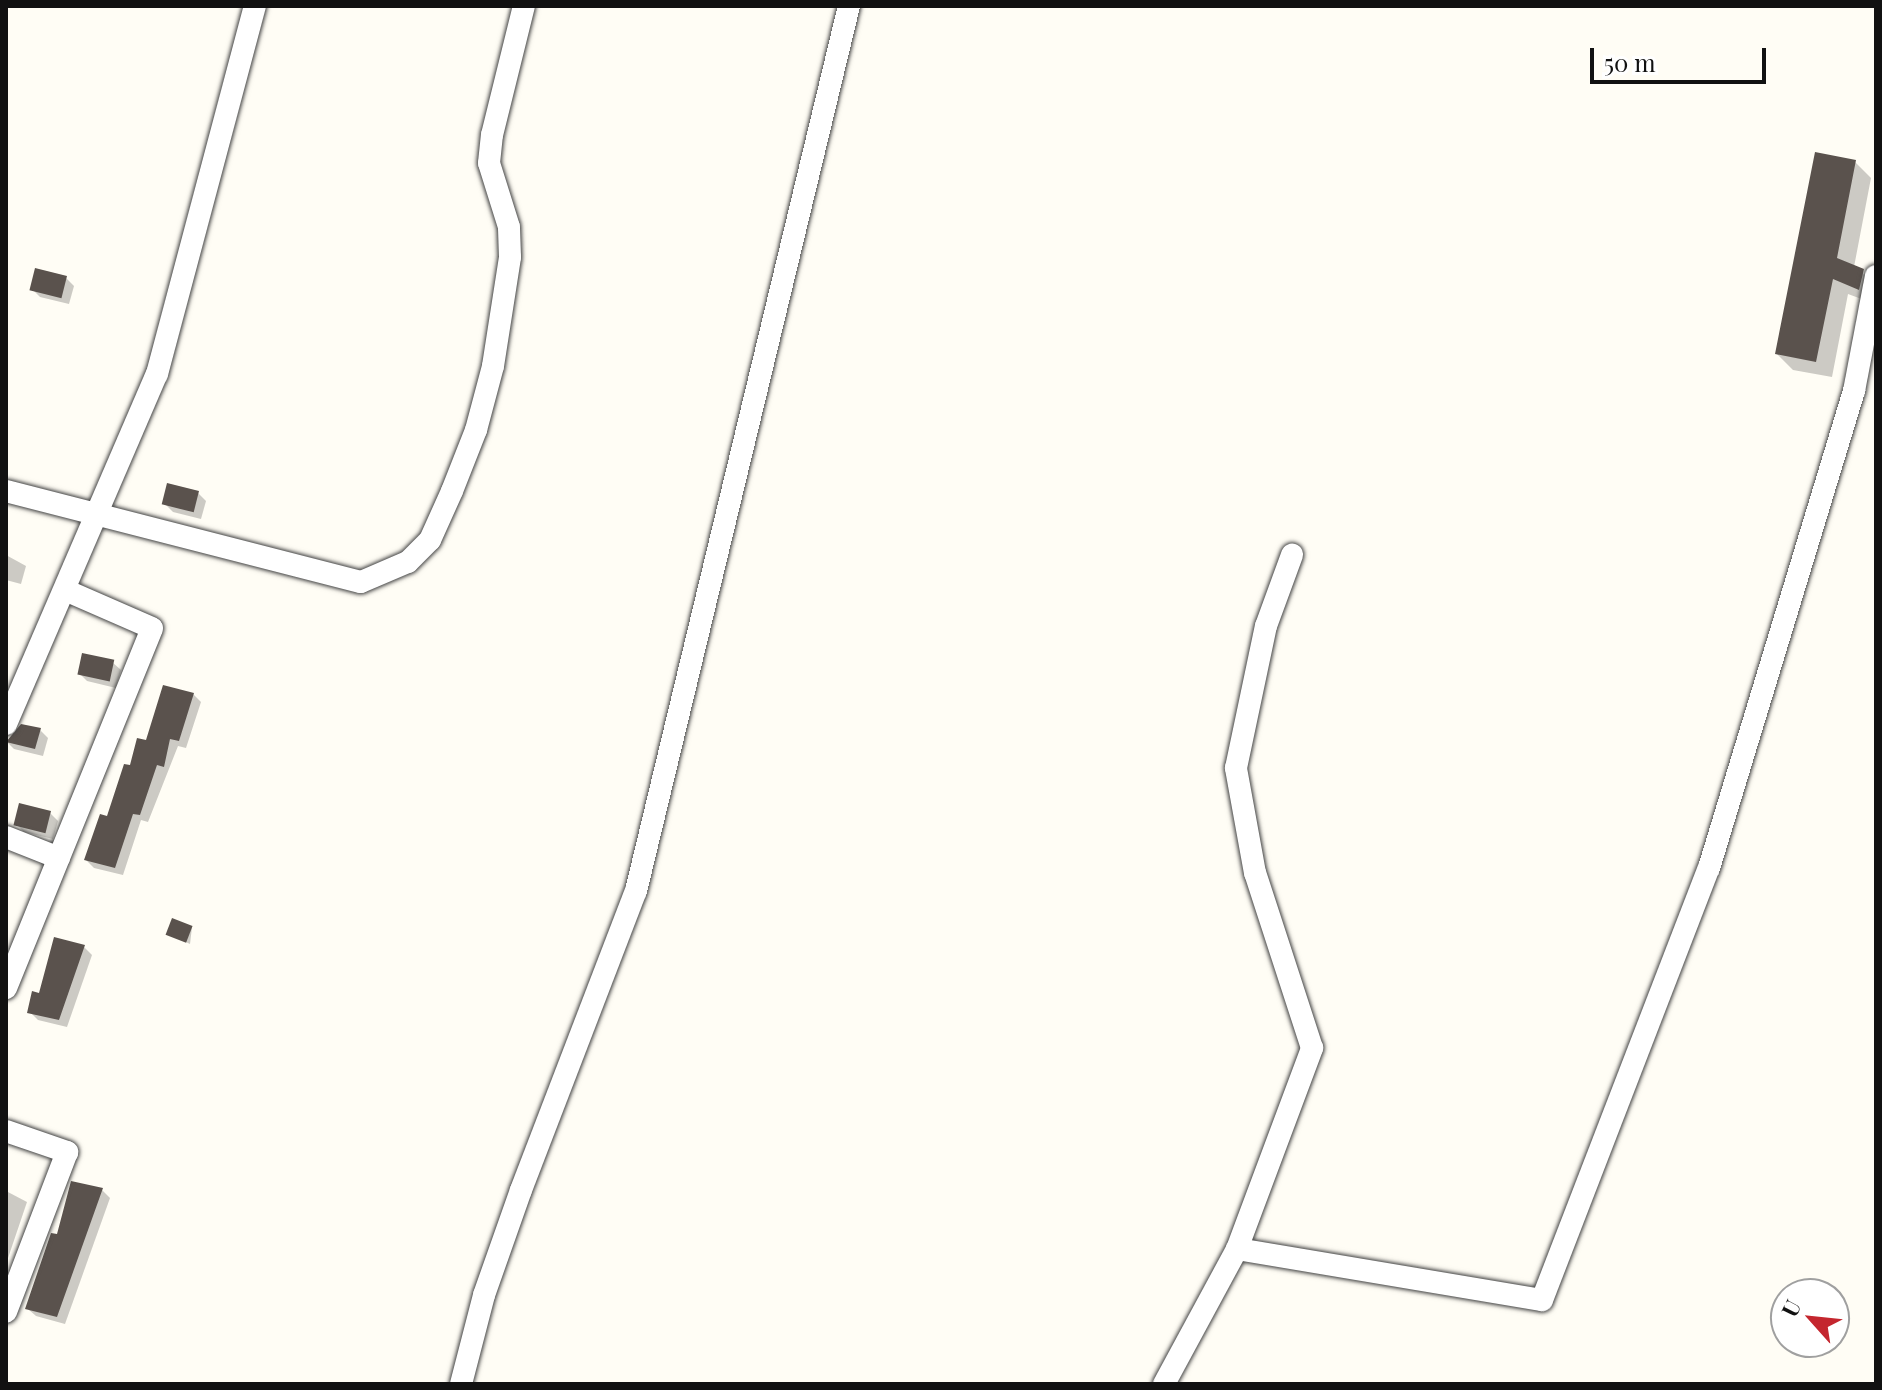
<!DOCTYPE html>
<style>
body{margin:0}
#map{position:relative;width:1882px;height:1390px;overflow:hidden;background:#fffdf5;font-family:"Playfair Display",serif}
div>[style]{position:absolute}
.shadow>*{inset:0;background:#0003}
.building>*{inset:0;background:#5a524d;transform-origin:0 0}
.roads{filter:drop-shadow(0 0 2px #444) drop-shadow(0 0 2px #444)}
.street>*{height:22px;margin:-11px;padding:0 11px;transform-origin:11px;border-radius:11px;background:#fff}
span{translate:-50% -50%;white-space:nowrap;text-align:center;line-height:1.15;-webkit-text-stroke:8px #fff;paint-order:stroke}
.frame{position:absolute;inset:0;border:8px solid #111;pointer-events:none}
.north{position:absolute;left:1770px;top:1278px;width:80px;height:80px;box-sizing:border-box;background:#fff;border:2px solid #a0a0a0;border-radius:50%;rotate:297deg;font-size:22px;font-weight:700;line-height:32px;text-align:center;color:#111}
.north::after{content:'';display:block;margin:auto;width:28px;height:36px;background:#c4262e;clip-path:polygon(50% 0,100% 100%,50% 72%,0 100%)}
.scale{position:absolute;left:1590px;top:48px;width:176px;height:36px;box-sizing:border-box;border:4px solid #111;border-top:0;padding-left:10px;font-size:24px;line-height:28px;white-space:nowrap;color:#111;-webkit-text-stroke:6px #fff;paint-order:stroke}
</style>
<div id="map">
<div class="shadow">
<i style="clip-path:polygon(1855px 162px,1871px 178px,1854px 267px,1876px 284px,1875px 304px,1848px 294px,1832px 377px,1793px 370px,1777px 354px)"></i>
<i style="clip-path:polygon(66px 278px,74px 286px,69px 304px,40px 297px,32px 289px)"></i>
<i style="clip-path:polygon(198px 493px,206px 501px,201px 519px,173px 512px,165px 504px)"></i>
<i style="clip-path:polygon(6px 555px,26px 566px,21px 584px,6px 580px)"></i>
<i style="clip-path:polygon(112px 662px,121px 670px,116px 688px,87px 681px,79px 673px)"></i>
<i style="clip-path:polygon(193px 694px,201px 702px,186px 748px,178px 746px,148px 822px,141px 820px,123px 875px,94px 868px,86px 860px,132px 768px,147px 743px)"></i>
<i style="clip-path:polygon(40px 730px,48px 738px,43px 756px,14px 749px,7px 742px)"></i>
<i style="clip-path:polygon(50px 813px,58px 821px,53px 839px,24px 832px,16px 824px)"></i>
<i style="clip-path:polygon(192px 927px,190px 944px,168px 934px)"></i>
<i style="clip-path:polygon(84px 947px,92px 955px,67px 1027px,38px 1020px,30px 1012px)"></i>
<i style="clip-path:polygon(102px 1190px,110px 1198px,65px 1324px,36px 1316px,28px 1309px,58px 1237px)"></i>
<i style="clip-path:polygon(6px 1191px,27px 1202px,6px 1264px)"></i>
</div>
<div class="building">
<i style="clip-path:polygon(1815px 152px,1856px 160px,1837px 258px,1864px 269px,1859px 290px,1833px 279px,1816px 362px,1775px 354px)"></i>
<i style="left:35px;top:268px;width:33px;height:23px;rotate:14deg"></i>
<i style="left:167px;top:483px;width:33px;height:22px;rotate:14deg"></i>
<i style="left:82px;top:653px;width:33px;height:22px;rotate:12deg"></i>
<i style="clip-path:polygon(163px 685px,194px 693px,179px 741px,170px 739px,164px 767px,157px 765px,140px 815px,133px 814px,115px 868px,84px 860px,100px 814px,107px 816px,124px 764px,130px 765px,137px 738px,146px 740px)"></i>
<i style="clip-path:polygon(21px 724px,41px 728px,35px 749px,6px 742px)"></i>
<i style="left:19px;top:803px;width:33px;height:23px;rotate:14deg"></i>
<i style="left:172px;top:918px;width:22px;height:18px;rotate:21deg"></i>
<i style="clip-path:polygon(54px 937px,85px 945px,59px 1020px,27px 1013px,32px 991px,39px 993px)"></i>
<i style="clip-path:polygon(71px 1181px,103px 1188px,57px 1317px,25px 1309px,51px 1233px,57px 1234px)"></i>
</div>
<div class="roads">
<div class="street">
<i style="left:6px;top:491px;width:366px;rotate:14.4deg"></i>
<i style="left:361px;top:582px;width:51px;rotate:-23.1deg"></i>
<i style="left:408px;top:562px;width:31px;rotate:-45deg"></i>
<i style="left:430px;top:540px;width:54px;rotate:-65.8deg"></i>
<i style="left:452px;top:491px;width:66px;rotate:-68.5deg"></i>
<i style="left:476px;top:430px;width:66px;rotate:-75.1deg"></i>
<i style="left:493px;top:366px;width:110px;rotate:-81.1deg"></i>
<i style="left:510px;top:257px;width:30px;rotate:-92deg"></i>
<i style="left:509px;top:227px;width:67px;rotate:-107.4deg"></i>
<i style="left:489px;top:163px;width:28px;rotate:-84deg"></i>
<i style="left:492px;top:135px;width:133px;rotate:-76.1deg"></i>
<i style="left:6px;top:724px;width:381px;rotate:-66.7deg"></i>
<i style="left:157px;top:374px;width:381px;rotate:-75.1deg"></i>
<i style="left:6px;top:837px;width:57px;rotate:21.6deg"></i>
<i style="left:6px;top:988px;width:388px;rotate:-67.9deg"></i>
<i style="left:152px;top:628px;width:95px;rotate:-156.4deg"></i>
<i style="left:6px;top:1131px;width:65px;rotate:19deg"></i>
<i style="left:67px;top:1152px;width:171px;rotate:110.9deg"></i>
<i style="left:1237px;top:1249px;width:215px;rotate:-69.5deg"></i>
<i style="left:1312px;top:1048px;width:184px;rotate:-108deg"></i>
<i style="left:1255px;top:873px;width:107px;rotate:-100.3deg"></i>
<i style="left:1236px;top:768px;width:145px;rotate:-78.1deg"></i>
<i style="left:1266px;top:626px;width:76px;rotate:-69.9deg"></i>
<i style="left:461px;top:1384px;width:92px;rotate:-75.5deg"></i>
<i style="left:484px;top:1295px;width:111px;rotate:-70.6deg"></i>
<i style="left:521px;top:1190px;width:320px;rotate:-69deg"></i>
<i style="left:636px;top:891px;width:910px;rotate:-76.47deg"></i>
<i style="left:1164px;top:1384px;width:153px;rotate:-61.6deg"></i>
<i style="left:1237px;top:1249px;width:309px;rotate:9.5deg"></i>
<i style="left:1542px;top:1300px;width:463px;rotate:-68.9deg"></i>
<i style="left:1709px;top:868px;width:499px;rotate:-73.1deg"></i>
<i style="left:1854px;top:391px;width:117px;rotate:-79.2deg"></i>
</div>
</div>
<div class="frame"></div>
<div class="north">U</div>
<div class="scale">50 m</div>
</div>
